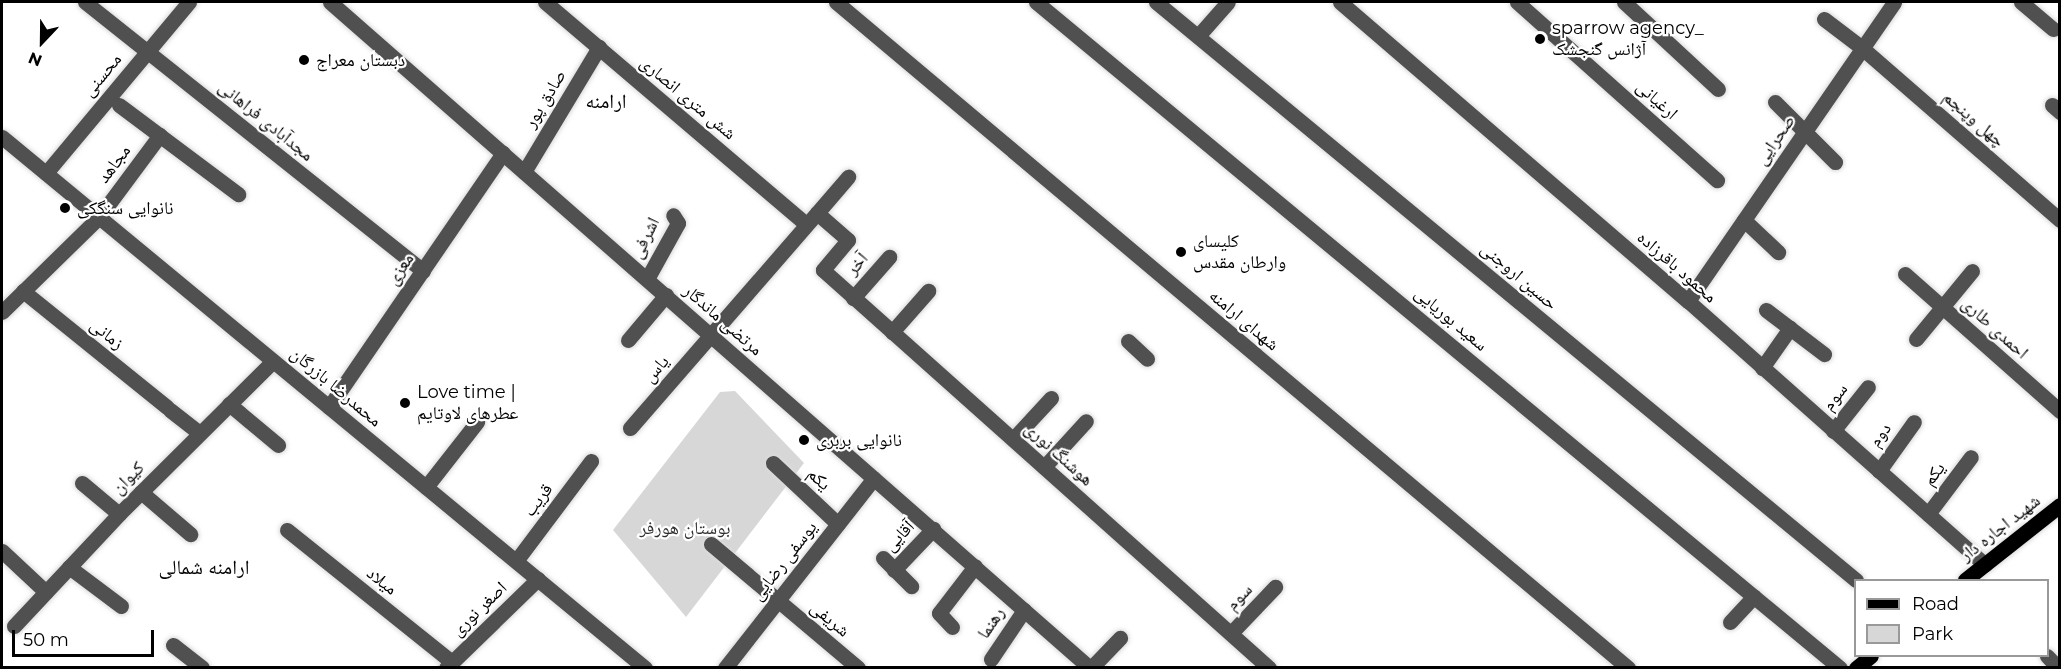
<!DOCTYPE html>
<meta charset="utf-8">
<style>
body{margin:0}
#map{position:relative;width:2061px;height:669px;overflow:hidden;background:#fff;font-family:Montserrat,"Noto Naskh Arabic",sans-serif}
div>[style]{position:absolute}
.green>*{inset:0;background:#d7d7d7}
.roads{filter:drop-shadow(0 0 2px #dbdbdb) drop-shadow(0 0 2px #dbdbdb)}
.minor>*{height:15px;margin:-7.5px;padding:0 7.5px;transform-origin:7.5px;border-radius:7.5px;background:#505050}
.major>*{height:15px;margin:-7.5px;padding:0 7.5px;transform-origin:7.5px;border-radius:7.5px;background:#000}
.dots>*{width:16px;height:16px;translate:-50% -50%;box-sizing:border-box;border:3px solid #fff;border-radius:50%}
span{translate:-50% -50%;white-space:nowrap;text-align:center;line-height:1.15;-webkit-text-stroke:4.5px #fff;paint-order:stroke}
.poi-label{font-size:18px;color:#000}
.left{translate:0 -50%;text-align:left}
.street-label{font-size:18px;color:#000}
.park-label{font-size:18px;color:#2e2e2e}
.neighbourhood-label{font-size:20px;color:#000}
.frame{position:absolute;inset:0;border:3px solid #000;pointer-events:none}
.legend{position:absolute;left:1854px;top:579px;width:195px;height:78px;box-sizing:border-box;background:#fff;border:2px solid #999;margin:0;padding:8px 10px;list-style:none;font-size:18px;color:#000}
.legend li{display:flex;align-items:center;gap:12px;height:30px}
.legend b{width:30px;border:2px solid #999}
.north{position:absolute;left:12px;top:12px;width:60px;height:60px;-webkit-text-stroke:4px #fff;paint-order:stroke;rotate:202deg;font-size:16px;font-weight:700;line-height:24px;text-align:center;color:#000}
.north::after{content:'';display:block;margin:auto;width:21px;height:27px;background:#000;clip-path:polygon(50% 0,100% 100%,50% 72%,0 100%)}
.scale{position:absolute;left:12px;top:630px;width:142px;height:27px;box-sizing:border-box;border:3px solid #000;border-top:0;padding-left:8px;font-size:18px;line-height:21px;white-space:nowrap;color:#000;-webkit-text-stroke:4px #fff;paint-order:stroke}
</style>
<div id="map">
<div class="green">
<i style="clip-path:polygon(735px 391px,804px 463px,686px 617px,613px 530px,720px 392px)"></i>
</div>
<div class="roads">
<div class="minor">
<i style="left:85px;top:2px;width:432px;rotate:38.5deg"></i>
<i style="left:330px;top:2px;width:1011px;rotate:41.23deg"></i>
<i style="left:545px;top:2px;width:343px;rotate:40.4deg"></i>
<i style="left:836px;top:2px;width:1035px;rotate:40.06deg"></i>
<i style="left:1036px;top:2px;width:1044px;rotate:39.64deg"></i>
<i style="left:1156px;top:2px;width:908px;rotate:39.55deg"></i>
<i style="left:1340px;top:2px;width:459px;rotate:40.7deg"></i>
<i style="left:1688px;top:301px;width:397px;rotate:41.6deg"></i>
<i style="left:1517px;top:2px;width:268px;rotate:41.7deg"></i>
<i style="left:1624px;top:2px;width:128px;rotate:42.8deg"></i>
<i style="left:2021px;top:2px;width:42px;rotate:40.2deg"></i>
<i style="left:1824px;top:19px;width:48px;rotate:37.3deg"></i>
<i style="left:1862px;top:48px;width:262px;rotate:41deg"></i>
<i style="left:1198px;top:36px;width:45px;rotate:-48.6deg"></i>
<i style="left:1775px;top:102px;width:85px;rotate:45deg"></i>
<i style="left:119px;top:105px;width:149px;rotate:36.8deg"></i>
<i style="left:2052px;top:105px;width:11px;rotate:41deg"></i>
<i style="left:2px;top:137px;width:834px;rotate:39.55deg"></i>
<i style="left:524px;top:172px;width:146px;rotate:-59deg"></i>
<i style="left:46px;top:173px;width:223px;rotate:-50.1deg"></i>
<i style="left:817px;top:213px;width:48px;rotate:-49.3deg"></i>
<i style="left:1744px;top:220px;width:47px;rotate:43.3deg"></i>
<i style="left:1905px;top:274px;width:207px;rotate:41.5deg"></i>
<i style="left:647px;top:279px;width:64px;rotate:-61deg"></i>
<i style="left:678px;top:223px;width:9px;rotate:-122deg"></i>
<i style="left:23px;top:291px;width:185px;rotate:38.9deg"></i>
<i style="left:853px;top:298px;width:55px;rotate:-48.7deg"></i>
<i style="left:1688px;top:301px;width:363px;rotate:-55.4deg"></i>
<i style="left:1766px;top:310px;width:73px;rotate:37.2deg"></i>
<i style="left:2px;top:312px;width:136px;rotate:-44.4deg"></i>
<i style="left:99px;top:217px;width:102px;rotate:-53.4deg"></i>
<i style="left:892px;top:332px;width:55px;rotate:-48.7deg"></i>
<i style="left:1916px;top:339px;width:88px;rotate:-50.5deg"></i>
<i style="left:628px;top:340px;width:59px;rotate:-49.8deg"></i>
<i style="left:1128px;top:341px;width:26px;rotate:43deg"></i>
<i style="left:1762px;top:368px;width:49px;rotate:-55deg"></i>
<i style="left:229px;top:404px;width:64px;rotate:39.9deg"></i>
<i style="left:329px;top:407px;width:308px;rotate:-55.6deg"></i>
<i style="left:170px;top:410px;width:37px;rotate:38deg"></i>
<i style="left:630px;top:428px;width:285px;rotate:-49deg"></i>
<i style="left:817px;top:213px;width:41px;rotate:41.1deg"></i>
<i style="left:848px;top:240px;width:39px;rotate:130deg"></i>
<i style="left:823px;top:270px;width:598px;rotate:41.74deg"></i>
<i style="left:1833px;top:431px;width:56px;rotate:-51.5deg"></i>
<i style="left:1013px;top:439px;width:56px;rotate:-47.2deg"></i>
<i style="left:773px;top:463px;width:89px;rotate:43.2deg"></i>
<i style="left:1044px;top:467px;width:62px;rotate:-47.6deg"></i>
<i style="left:1879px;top:471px;width:60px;rotate:-54.5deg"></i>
<i style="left:82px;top:483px;width:48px;rotate:40deg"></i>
<i style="left:426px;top:487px;width:83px;rotate:-51.9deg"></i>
<i style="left:141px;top:492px;width:65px;rotate:40.6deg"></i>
<i style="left:1928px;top:514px;width:71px;rotate:-53deg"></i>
<i style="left:287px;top:530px;width:211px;rotate:38.7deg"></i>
<i style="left:711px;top:544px;width:192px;rotate:40.1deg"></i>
<i style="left:2px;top:551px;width:60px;rotate:43deg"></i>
<i style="left:883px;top:558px;width:40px;rotate:45deg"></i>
<i style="left:516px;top:561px;width:125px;rotate:-53.1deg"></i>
<i style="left:69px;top:567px;width:65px;rotate:36.9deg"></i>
<i style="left:894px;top:570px;width:57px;rotate:-46.4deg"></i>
<i style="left:1730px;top:622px;width:35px;rotate:-47deg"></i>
<i style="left:14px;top:626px;width:154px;rotate:-46.8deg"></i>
<i style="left:119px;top:514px;width:217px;rotate:-44.8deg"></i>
<i style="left:952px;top:627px;width:19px;rotate:-133deg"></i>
<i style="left:939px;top:613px;width:59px;rotate:-52.5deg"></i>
<i style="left:1231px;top:633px;width:64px;rotate:-46.3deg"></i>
<i style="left:173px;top:645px;width:37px;rotate:38deg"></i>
<i style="left:2047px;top:656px;width:16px;rotate:47deg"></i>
<i style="left:991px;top:659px;width:59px;rotate:-56deg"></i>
<i style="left:446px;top:668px;width:128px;rotate:-44.1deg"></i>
<i style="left:725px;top:668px;width:241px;rotate:-51.9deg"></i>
<i style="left:1091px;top:668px;width:42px;rotate:-46deg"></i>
</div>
<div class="major">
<i style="left:1965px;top:580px;width:121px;rotate:-38.3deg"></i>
<i style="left:1856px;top:668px;width:19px;rotate:-39deg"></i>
</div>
</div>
<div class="dots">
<i style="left:1540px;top:39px;background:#000"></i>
<i style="left:304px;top:60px;background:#000"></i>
<i style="left:65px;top:208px;background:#000"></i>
<i style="left:1181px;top:252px;background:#000"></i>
<i style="left:405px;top:403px;background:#000"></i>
<i style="left:804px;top:440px;background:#000"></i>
</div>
<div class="poi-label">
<span class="left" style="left:1552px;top:39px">sparrow agency_<br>آژانس گنجشک</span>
<span class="left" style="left:316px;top:60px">دبستان معراج</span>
<span class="left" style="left:77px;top:208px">نانوایی سنگکی</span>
<span class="left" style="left:1193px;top:252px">کلیسای<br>وارطان مقدس</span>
<span class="left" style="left:417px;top:403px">Love time |<br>عطرهای لاوتایم</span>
<span class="left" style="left:816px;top:440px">نانوایی بربری</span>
</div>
<div class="street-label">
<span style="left:102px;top:75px;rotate:-50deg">محسنی</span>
<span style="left:688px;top:98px;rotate:40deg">شش متری انصاری</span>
<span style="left:545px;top:99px;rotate:-59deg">صادق پور</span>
<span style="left:1657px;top:100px;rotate:42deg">ارغیانی</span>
<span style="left:1974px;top:119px;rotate:41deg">چهل وپنجم</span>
<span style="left:266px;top:121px;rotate:39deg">مجدآبادی فراهانی</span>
<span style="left:1775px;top:140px;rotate:-56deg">صحرایی</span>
<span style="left:114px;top:164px;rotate:-53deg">مجاهد</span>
<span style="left:645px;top:238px;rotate:-64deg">اشرفی</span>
<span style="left:857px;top:264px;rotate:-49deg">آخر</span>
<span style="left:1677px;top:267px;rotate:41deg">محمود باقرزاده</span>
<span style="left:400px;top:269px;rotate:-56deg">معزی</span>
<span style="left:1519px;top:276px;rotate:40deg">حسین اروجنی</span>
<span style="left:1451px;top:319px;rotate:40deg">سعید بوریایی</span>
<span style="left:723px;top:320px;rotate:41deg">مرتضی ماندگار</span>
<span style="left:1244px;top:320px;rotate:40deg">شهدای ارامنه</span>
<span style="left:1995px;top:328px;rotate:42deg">احمدی طاری</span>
<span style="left:107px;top:334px;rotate:39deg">زمانی</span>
<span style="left:656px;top:369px;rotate:-49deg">یاس</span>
<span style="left:336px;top:387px;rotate:40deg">محمدرضا بازرگان</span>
<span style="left:1835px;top:397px;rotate:-52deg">سوم</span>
<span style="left:1880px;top:435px;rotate:-55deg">دوم</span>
<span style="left:1059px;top:454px;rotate:42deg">هوشنگ نوری</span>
<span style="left:1934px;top:474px;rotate:-53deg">یکم</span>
<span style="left:128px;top:478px;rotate:-45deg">کیوان</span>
<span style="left:819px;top:479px;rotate:43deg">یکم</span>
<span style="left:538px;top:500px;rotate:-53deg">قریب</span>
<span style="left:2000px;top:528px;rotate:-38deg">شهید اجاره دار</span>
<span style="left:899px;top:536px;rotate:-46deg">آقایی</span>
<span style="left:784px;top:561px;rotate:-52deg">یوسفی رضایی</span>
<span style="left:382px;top:581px;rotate:38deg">میلاد</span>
<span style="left:1239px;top:597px;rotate:-46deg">سوم</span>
<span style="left:479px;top:609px;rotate:-44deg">اصغر نوری</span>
<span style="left:830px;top:619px;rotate:40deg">شریفی</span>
<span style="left:991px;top:623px;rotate:-56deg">رهنما</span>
</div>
<div class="park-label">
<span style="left:685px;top:528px">بوستان هورفر</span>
</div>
<div class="neighbourhood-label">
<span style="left:606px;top:101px">ارامنه</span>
<span style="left:204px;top:567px">ارامنه شمالی</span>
</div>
<div class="frame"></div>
<ul class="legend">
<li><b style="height:8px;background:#000"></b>Road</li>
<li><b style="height:16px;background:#d7d7d7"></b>Park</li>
</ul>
<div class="north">N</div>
<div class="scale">50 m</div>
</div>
